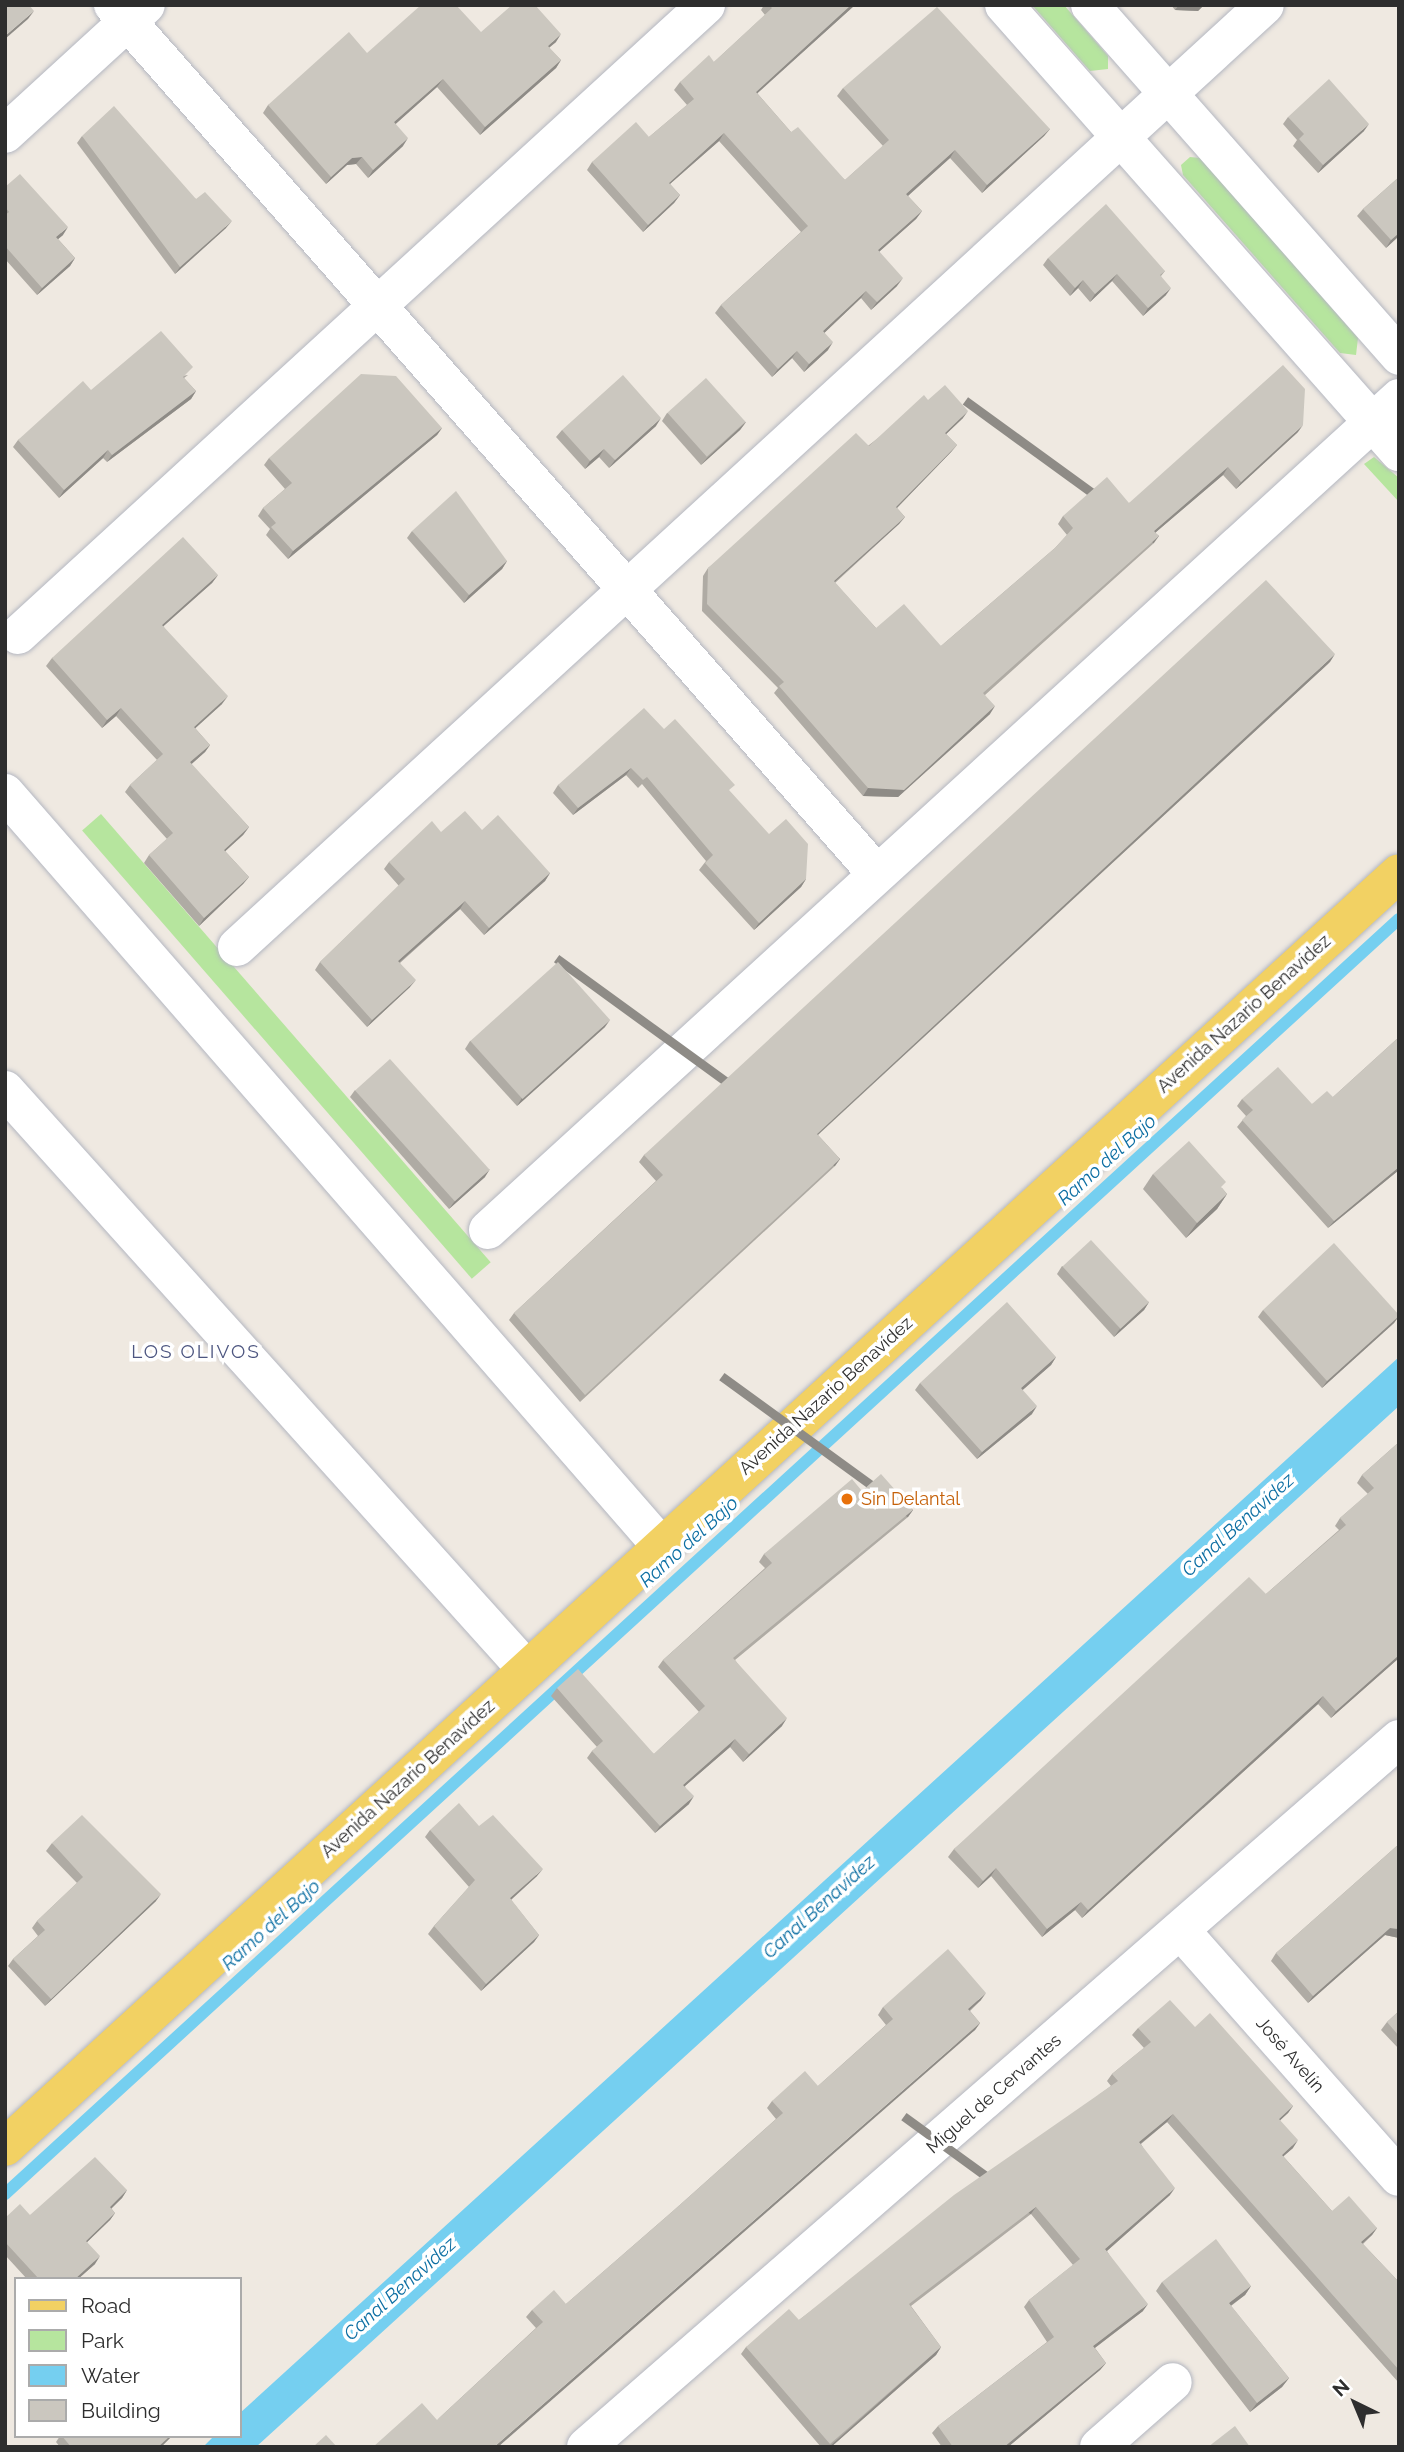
<!DOCTYPE html>
<meta charset="utf-8">
<style>
body{margin:0}
#map{position:relative;width:1404px;height:2452px;overflow:hidden;background:#efe9e1;font-family:Raleway,sans-serif}
div>[style]{position:absolute}
.green>*{inset:0;background:#b6e59e;transform-origin:0 0}
.water>*{inset:0;background:#75cff0}
.stream>*{height:12px;margin:-6px;padding:0 6px;transform-origin:6px;border-radius:6px;background:#75cff0}
.roads{filter:drop-shadow(0 0 2px #b4b7c1) drop-shadow(0 0 2px #b4b7c1)}
.street>*{height:38px;margin:-19px;padding:0 19px;transform-origin:19px;border-radius:19px;background:#fff}
.primary>*{height:38px;margin:-19px;padding:0 19px;transform-origin:19px;border-radius:19px;background:#f2d163}
.wall>*{inset:0;background:#afaba4}
.shaded-wall>*{inset:0;background:#8e8b86;transform-origin:0 0}
.building>*{inset:0;background:#cbc7bf;transform-origin:0 0}
.dots>*{width:19px;height:19px;translate:-50% -50%;box-sizing:border-box;border:4px solid #fff;border-radius:50%}
span{translate:-50% -50%;white-space:nowrap;text-align:center;line-height:1.15;-webkit-text-stroke:7px #fff;paint-order:stroke}
.street-label{font-size:18px;color:#2e2e2e}
.food-label{font-size:18px;color:#c56008}
.left{translate:0 -50%;text-align:left}
.water-label{font-size:19px;color:#0d6fa3;font-style:italic}
.neighbourhood-label{font-size:19px;color:#4d5680;letter-spacing:2px}
.frame{position:absolute;inset:0;border:7px solid #2e2e2e;pointer-events:none}
.legend{position:absolute;left:14px;top:2277px;width:228px;height:161px;box-sizing:border-box;background:#fff;border:2px solid #ababab;margin:0;padding:9px 12px;list-style:none;font-size:21px;color:#2e2e2e}
.legend li{display:flex;align-items:center;gap:14px;height:35px}
.legend b{width:35px;border:2px solid #ababab}
.north{position:absolute;left:1320px;top:2368px;width:70px;height:70px;-webkit-text-stroke:5px #fff;paint-order:stroke;rotate:317deg;font-size:19px;font-weight:700;line-height:28px;text-align:center;color:#2e2e2e}
.north::after{content:'';display:block;margin:auto;width:24px;height:32px;background:#2e2e2e;clip-path:polygon(50% 0,100% 100%,50% 72%,0 100%)}
</style>
<div id="map">
<div class="green">
<i style="clip-path:polygon(1032px 5px,1064px 5px,1108px 56px,1108px 69px,1090px 71px)"></i>
<i style="clip-path:polygon(1190px 157px,1200px 158px,1358px 338px,1356px 355px,1340px 353px,1183px 175px,1181px 165px)"></i>
<i style="clip-path:polygon(1374px 457px,1399px 478px,1399px 502px,1364px 464px)"></i>
<i style="left:101px;top:814px;width:594px;height:25px;rotate:49deg"></i>
</div>
<div class="water">
<i style="clip-path:polygon(1399px 1357px,1399px 1406px,256px 2447px,203px 2447px,214px 2436px,240px 2436px,240px 2413px)"></i>
</div>
<div class="stream">
<i style="left:5px;top:2194px;width:1889px;rotate:-42.45deg"></i>
</div>
<div class="roads">
<div class="street">
<i style="left:113px;top:5px;width:1157px;rotate:48.68deg"></i>
<i style="left:1004px;top:5px;width:597px;rotate:48.53deg"></i>
<i style="left:1090px;top:5px;width:468px;rotate:48.6deg"></i>
<i style="left:5px;top:134px;width:191px;rotate:-42.5deg"></i>
<i style="left:18px;top:635px;width:933px;rotate:-42.48deg"></i>
<i style="left:5px;top:793px;width:1000px;rotate:48.93deg"></i>
<i style="left:237px;top:947px;width:1394px;rotate:-42.5deg"></i>
<i style="left:5px;top:1090px;width:780px;rotate:48.01deg"></i>
<i style="left:488px;top:1230px;width:1234px;rotate:-42.4deg"></i>
<i style="left:1182px;top:1932px;width:327px;rotate:48.5deg"></i>
<i style="left:586px;top:2447px;width:1078px;rotate:-41.05deg"></i>
<i style="left:1099px;top:2447px;width:98px;rotate:-41.3deg"></i>
</div>
<div class="primary">
<i style="left:5px;top:2147px;width:1888px;rotate:-42.42deg"></i>
</div>
</div>
<div class="wall">
<i style="clip-path:polygon(764px 5px,855px 5px,757px 93px,791px 132px,845px 180px,883px 146px,837px 96px,843px 88px,1050px 129px,1044px 136px,982px 193px,950px 158px,908px 196px,922px 211px,916px 219px,879px 252px,897px 286px,871px 310px,861px 298px,824px 333px,828px 350px,804px 372px,792px 358px,772px 377px,715px 313px,721px 305px,801px 232px,719px 141px,670px 184px,680px 195px,674px 203px,643px 232px,587px 170px,592px 162px,649px 137px,687px 105px,674px 90px,680px 82px,714px 62px,765px 15px,761px 10px)"></i>
<i style="clip-path:polygon(1171px 5px,1204px 5px,1198px 11px,1175px 10px)"></i>
<i style="clip-path:polygon(556px 42px,549px 48px,561px 60px,556px 68px,480px 135px,437px 87px,395px 124px,403px 146px,368px 178px,356px 164px,347px 165px,326px 184px,263px 113px,268px 105px,367px 53px)"></i>
<i style="clip-path:polygon(1288px 117px,1364px 131px,1318px 173px,1293px 146px,1297px 140px,1283px 124px)"></i>
<i style="clip-path:polygon(82px 136px,196px 199px,226px 228px,175px 274px,77px 143px)"></i>
<i style="clip-path:polygon(1399px 177px,1399px 236px,1386px 248px,1357px 216px,1363px 209px)"></i>
<i style="clip-path:polygon(5px 187px,63px 235px,58px 239px,75px 258px,70px 266px,37px 295px,5px 259px)"></i>
<i style="clip-path:polygon(1048px 258px,1165px 271px,1161px 276px,1166px 295px,1143px 316px,1112px 281px,1090px 302px,1078px 288px,1070px 296px,1043px 265px)"></i>
<i style="clip-path:polygon(188px 375px,184px 378px,196px 391px,191px 399px,107px 462px,103px 458px,59px 498px,13px 447px,18px 440px,91px 390px)"></i>
<i style="clip-path:polygon(928px 400px,963px 418px,946px 434px,957px 445px,951px 452px,897px 508px,905px 517px,899px 524px,835px 583px,876px 628px,941px 646px,1055px 548px,1067px 535px,1058px 524px,1063px 516px,1129px 503px,1298px 432px,1236px 489px,1223px 475px,1156px 532px,1154px 543px,985px 695px,990px 714px,898px 797px,863px 796px,774px 693px,778px 688px,702px 611px,703px 576px,708px 568px)"></i>
<i style="clip-path:polygon(667px 413px,746px 422px,740px 430px,701px 465px,662px 421px)"></i>
<i style="clip-path:polygon(656px 426px,609px 468px,599px 457px,585px 469px,556px 437px,562px 430px)"></i>
<i style="clip-path:polygon(442px 428px,437px 435px,288px 559px,266px 535px,270px 529px,258px 516px,263px 508px,285px 489px,264px 465px,269px 458px)"></i>
<i style="clip-path:polygon(412px 531px,507px 561px,502px 569px,464px 603px,407px 538px)"></i>
<i style="clip-path:polygon(218px 575px,212px 583px,163px 626px,222px 704px,195px 728px,210px 745px,205px 752px,191px 764px,249px 827px,243px 835px,225px 851px,249px 877px,243px 884px,199px 926px,144px 863px,149px 855px,167px 839px,125px 792px,130px 785px,157px 760px,116px 716px,102px 728px,46px 666px,52px 658px)"></i>
<i style="clip-path:polygon(1330px 662px,818px 1135px,840px 1159px,835px 1166px,580px 1402px,509px 1320px,514px 1313px,656px 1181px,639px 1162px,644px 1155px)"></i>
<i style="clip-path:polygon(664px 729px,730px 792px,806px 879px,801px 887px,754px 930px,699px 870px,706px 861px,642px 784px,638px 788px,626px 775px,573px 815px,553px 793px,558px 785px)"></i>
<i style="clip-path:polygon(441px 832px,550px 873px,545px 881px,484px 935px,460px 909px,400px 963px,410px 987px,367px 1027px,315px 970px,320px 962px,399px 886px,384px 869px,389px 862px)"></i>
<i style="clip-path:polygon(605px 1027px,517px 1106px,465px 1049px,470px 1041px)"></i>
<i style="clip-path:polygon(1399px 1037px,1399px 1170px,1328px 1228px,1237px 1127px,1246px 1116px,1237px 1106px,1242px 1099px,1312px 1104px,1333px 1097px)"></i>
<i style="clip-path:polygon(355px 1090px,485px 1177px,449px 1209px,350px 1097px)"></i>
<i style="clip-path:polygon(1153px 1174px,1222px 1188px,1227px 1194px,1217px 1209px,1186px 1238px,1143px 1189px)"></i>
<i style="clip-path:polygon(1062px 1266px,1149px 1302px,1144px 1310px,1114px 1337px,1057px 1274px)"></i>
<i style="clip-path:polygon(1263px 1310px,1399px 1316px,1394px 1323px,1322px 1388px,1258px 1317px)"></i>
<i style="clip-path:polygon(1056px 1357px,1051px 1365px,1022px 1390px,1032px 1414px,977px 1459px,915px 1390px,920px 1383px)"></i>
<i style="clip-path:polygon(1399px 1442px,1399px 1658px,1331px 1718px,1318px 1704px,1082px 1918px,1075px 1910px,1042px 1937px,991px 1876px,978px 1888px,948px 1857px,954px 1849px,1266px 1594px,1339px 1530px,1335px 1526px,1340px 1518px,1368px 1494px,1357px 1483px,1362px 1475px)"></i>
<i style="clip-path:polygon(862px 1491px,913px 1510px,908px 1517px,735px 1660px,782px 1726px,743px 1762px,730px 1747px,685px 1786px,689px 1804px,655px 1833px,587px 1758px,592px 1751px,597px 1747px,551px 1696px,557px 1688px,654px 1754px,699px 1712px,658px 1667px,663px 1660px,765px 1568px,759px 1562px,764px 1554px)"></i>
<i style="clip-path:polygon(479px 1826px,537px 1876px,511px 1900px,539px 1935px,534px 1942px,481px 1991px,428px 1934px,434px 1926px,469px 1887px,425px 1837px,430px 1830px)"></i>
<i style="clip-path:polygon(52px 1843px,156px 1901px,45px 2006px,8px 1966px,13px 1959px,38px 1936px,32px 1928px,37px 1921px,77px 1883px,46px 1851px)"></i>
<i style="clip-path:polygon(1399px 1844px,1399px 1938px,1385px 1935px,1308px 2003px,1271px 1961px,1276px 1953px)"></i>
<i style="clip-path:polygon(981px 2000px,970px 2011px,980px 2023px,975px 2030px,437px 2420px,536px 2328px,526px 2317px,532px 2310px,566px 2304px,673px 2211px,776px 2119px,767px 2108px,772px 2101px,818px 2086px,886px 2025px,878px 2015px,883px 2007px)"></i>
<i style="clip-path:polygon(1399px 2011px,1399px 2049px,1381px 2030px,1387px 2022px)"></i>
<i style="clip-path:polygon(1195px 2027px,1293px 2106px,1288px 2113px,1280px 2120px,1293px 2148px,1283px 2156px,1332px 2211px,1377px 2228px,1372px 2235px,1363px 2244px,1399px 2282px,1399px 2383px,1167px 2122px,1141px 2144px,1170px 2195px,1107px 2251px,1143px 2311px,1095px 2348px,1106px 2363px,1100px 2370px,1008px 2447px,942px 2447px,932px 2433px,938px 2426px,1047px 2342px,1024px 2307px,1029px 2300px,1073px 2265px,1031px 2214px,911px 2306px,941px 2347px,936px 2355px,831px 2447px,821px 2447px,741px 2354px,746px 2347px,799px 2320px,1111px 2086px,1107px 2081px,1112px 2074px,1144px 2048px,1132px 2035px,1138px 2028px)"></i>
<i style="clip-path:polygon(127px 2190px,122px 2198px,111px 2208px,115px 2213px,110px 2220px,87px 2242px,95px 2264px,78px 2279px,27px 2279px,5px 2255px,5px 2218px,30px 2215px)"></i>
<i style="clip-path:polygon(1162px 2282px,1251px 2286px,1245px 2295px,1231px 2306px,1289px 2378px,1282px 2387px,1250px 2412px,1156px 2291px)"></i>
<i style="clip-path:polygon(60px 2436px,172px 2436px,161px 2447px,60px 2447px,56px 2442px)"></i>
</div>
<div class="shaded-wall">
<i style="clip-path:polygon(851px 5px,855px 5px,750px 100px,756px 92px)"></i>
<i style="clip-path:polygon(1179px 5px,1204px 5px,1198px 11px,1175px 10px)"></i>
<i style="clip-path:polygon(34px 11px,28px 19px,5px 39px,5px 36px)"></i>
<i style="clip-path:polygon(561px 34px,556px 42px,542px 53px,548px 46px)"></i>
<i style="clip-path:polygon(561px 60px,556px 68px,480px 135px,485px 127px)"></i>
<i style="clip-path:polygon(443px 79px,437px 87px,389px 130px,394px 122px)"></i>
<i style="clip-path:polygon(1369px 124px,1364px 131px,1318px 173px,1323px 165px)"></i>
<i style="clip-path:polygon(1050px 129px,1044px 136px,982px 193px,987px 185px)"></i>
<i style="clip-path:polygon(724px 133px,719px 141px,663px 190px,669px 183px)"></i>
<i style="clip-path:polygon(408px 138px,403px 146px,368px 178px,373px 170px)"></i>
<i style="clip-path:polygon(955px 150px,950px 158px,901px 202px,906px 194px)"></i>
<i style="clip-path:polygon(362px 157px,356px 164px,347px 165px,326px 184px,331px 177px,352px 158px)"></i>
<i style="clip-path:polygon(680px 195px,674px 203px,643px 232px,648px 225px)"></i>
<i style="clip-path:polygon(922px 211px,916px 219px,872px 258px,878px 250px)"></i>
<i style="clip-path:polygon(232px 221px,226px 228px,175px 274px,180px 267px)"></i>
<i style="clip-path:polygon(68px 227px,63px 235px,51px 245px,56px 237px)"></i>
<i style="clip-path:polygon(1399px 233px,1399px 236px,1386px 248px,1391px 240px)"></i>
<i style="clip-path:polygon(75px 258px,70px 266px,37px 295px,42px 288px)"></i>
<i style="clip-path:polygon(1117px 274px,1112px 281px,1090px 302px,1095px 294px)"></i>
<i style="clip-path:polygon(903px 278px,897px 286px,871px 310px,877px 302px)"></i>
<i style="clip-path:polygon(1083px 280px,1078px 288px,1070px 296px,1075px 288px)"></i>
<i style="clip-path:polygon(1171px 288px,1166px 295px,1143px 316px,1148px 308px)"></i>
<i style="clip-path:polygon(866px 291px,861px 298px,818px 339px,823px 331px)"></i>
<i style="clip-path:polygon(833px 342px,828px 350px,804px 372px,809px 364px)"></i>
<i style="clip-path:polygon(797px 351px,792px 358px,772px 377px,778px 369px)"></i>
<i style="clip-path:polygon(196px 391px,191px 399px,107px 462px,112px 455px)"></i>
<i style="clip-path:polygon(968px 411px,963px 418px,940px 440px,945px 433px)"></i>
<i style="clip-path:polygon(661px 418px,656px 426px,609px 468px,615px 460px)"></i>
<i style="clip-path:polygon(746px 422px,740px 430px,701px 465px,707px 458px)"></i>
<i style="clip-path:polygon(1303px 425px,1298px 432px,1236px 489px,1241px 482px)"></i>
<i style="clip-path:polygon(442px 428px,437px 435px,288px 559px,293px 551px)"></i>
<i style="clip-path:polygon(957px 445px,951px 452px,890px 515px,896px 507px)"></i>
<i style="clip-path:polygon(604px 449px,599px 457px,585px 469px,590px 461px)"></i>
<i style="clip-path:polygon(108px 450px,103px 458px,59px 498px,64px 490px)"></i>
<i style="clip-path:polygon(1228px 467px,1223px 475px,1149px 538px,1154px 531px)"></i>
<i style="clip-path:polygon(905px 517px,899px 524px,828px 588px,834px 581px)"></i>
<i style="left:1159px;top:536px;width:9px;height:236px;rotate:126deg"></i>
<i style="clip-path:polygon(507px 561px,502px 569px,464px 603px,469px 595px)"></i>
<i style="clip-path:polygon(218px 575px,212px 583px,157px 632px,162px 625px)"></i>
<i style="clip-path:polygon(1335px 654px,1330px 662px,811px 1141px,817px 1134px)"></i>
<i style="clip-path:polygon(228px 696px,222px 704px,189px 734px,194px 727px)"></i>
<i style="clip-path:polygon(995px 706px,990px 714px,898px 797px,863px 796px,868px 788px)"></i>
<i style="clip-path:polygon(121px 708px,116px 716px,102px 728px,107px 720px)"></i>
<i style="clip-path:polygon(210px 745px,205px 752px,185px 770px,190px 762px)"></i>
<i style="clip-path:polygon(631px 768px,626px 775px,573px 815px,578px 808px)"></i>
<i style="clip-path:polygon(249px 827px,243px 835px,219px 857px,224px 850px)"></i>
<i style="clip-path:polygon(550px 873px,545px 881px,484px 935px,489px 928px)"></i>
<i style="clip-path:polygon(249px 877px,243px 884px,199px 926px,204px 918px)"></i>
<i style="clip-path:polygon(806px 879px,801px 887px,754px 930px,759px 923px)"></i>
<i style="clip-path:polygon(465px 901px,460px 909px,393px 968px,398px 961px)"></i>
<i style="clip-path:polygon(416px 980px,410px 987px,367px 1027px,372px 1020px)"></i>
<i style="clip-path:polygon(610px 1020px,605px 1027px,517px 1106px,522px 1098px)"></i>
<i style="left:840px;top:1159px;width:9px;height:347px;rotate:126deg"></i>
<i style="clip-path:polygon(1399px 1167px,1399px 1170px,1328px 1228px,1334px 1221px)"></i>
<i style="clip-path:polygon(490px 1169px,485px 1177px,449px 1209px,454px 1202px)"></i>
<i style="clip-path:polygon(1227px 1194px,1217px 1209px,1186px 1238px,1197px 1223px)"></i>
<i style="clip-path:polygon(1149px 1302px,1144px 1310px,1114px 1337px,1119px 1330px)"></i>
<i style="clip-path:polygon(1399px 1316px,1394px 1323px,1322px 1388px,1327px 1381px)"></i>
<i style="clip-path:polygon(1056px 1357px,1051px 1365px,1016px 1396px,1021px 1388px)"></i>
<i style="clip-path:polygon(1037px 1406px,1032px 1414px,977px 1459px,982px 1452px)"></i>
<i style="left:913px;top:1510px;width:9px;height:233px;rotate:126deg"></i>
<i style="clip-path:polygon(1399px 1655px,1399px 1658px,1331px 1718px,1336px 1711px)"></i>
<i style="clip-path:polygon(1323px 1696px,1318px 1704px,1082px 1918px,1088px 1910px)"></i>
<i style="clip-path:polygon(787px 1718px,782px 1726px,743px 1762px,749px 1754px)"></i>
<i style="clip-path:polygon(735px 1739px,730px 1747px,678px 1792px,683px 1785px)"></i>
<i style="clip-path:polygon(694px 1796px,689px 1804px,655px 1833px,660px 1826px)"></i>
<i style="clip-path:polygon(996px 1868px,991px 1876px,978px 1888px,983px 1881px)"></i>
<i style="clip-path:polygon(543px 1869px,537px 1876px,505px 1905px,510px 1898px)"></i>
<i style="clip-path:polygon(161px 1894px,156px 1901px,45px 2006px,51px 1999px)"></i>
<i style="clip-path:polygon(1081px 1902px,1075px 1910px,1042px 1937px,1047px 1929px)"></i>
<i style="clip-path:polygon(1390px 1928px,1399px 1929px,1399px 1938px,1385px 1935px,1308px 2003px,1313px 1996px)"></i>
<i style="clip-path:polygon(539px 1935px,534px 1942px,481px 1991px,486px 1984px)"></i>
<i style="clip-path:polygon(986px 1993px,981px 2000px,963px 2016px,968px 2009px)"></i>
<i style="clip-path:polygon(980px 2023px,975px 2030px,498px 2447px,494px 2447px)"></i>
<i style="clip-path:polygon(1293px 2106px,1288px 2113px,1274px 2126px,1279px 2119px)"></i>
<i style="clip-path:polygon(1173px 2114px,1167px 2122px,1134px 2149px,1139px 2142px)"></i>
<i style="clip-path:polygon(1298px 2140px,1293px 2148px,1277px 2162px,1282px 2155px)"></i>
<i style="clip-path:polygon(1175px 2188px,1170px 2195px,1100px 2257px,1105px 2249px)"></i>
<i style="clip-path:polygon(127px 2190px,122px 2198px,105px 2215px,110px 2207px)"></i>
<i style="left:1036px;top:2207px;width:9px;height:160px;rotate:126deg"></i>
<i style="clip-path:polygon(115px 2213px,110px 2220px,81px 2248px,86px 2241px)"></i>
<i style="clip-path:polygon(1377px 2228px,1372px 2235px,1356px 2249px,1361px 2242px)"></i>
<i style="clip-path:polygon(100px 2256px,95px 2264px,78px 2279px,75px 2279px)"></i>
<i style="clip-path:polygon(1251px 2286px,1245px 2295px,1222px 2312px,1229px 2303px)"></i>
<i style="clip-path:polygon(1148px 2304px,1143px 2311px,1088px 2353px,1093px 2346px)"></i>
<i style="clip-path:polygon(941px 2347px,936px 2355px,831px 2447px,829px 2447px)"></i>
<i style="clip-path:polygon(1106px 2363px,1100px 2370px,1008px 2447px,1004px 2447px)"></i>
<i style="clip-path:polygon(1289px 2378px,1282px 2387px,1250px 2412px,1257px 2403px)"></i>
<i style="clip-path:polygon(170px 2436px,172px 2436px,161px 2447px,158px 2447px)"></i>
</div>
<div class="building">
<i style="clip-path:polygon(5px 5px,29px 5px,34px 11px,5px 36px)"></i>
<i style="clip-path:polygon(421px 5px,456px 5px,481px 32px,512px 5px,535px 5px,561px 34px,548px 46px,561px 60px,485px 127px,443px 79px,394px 122px,408px 138px,373px 170px,362px 157px,352px 158px,331px 177px,268px 105px,349px 32px,367px 53px)"></i>
<i style="clip-path:polygon(769px 5px,851px 5px,756px 92px,791px 132px,798px 127px,845px 180px,889px 140px,843px 88px,937px 7px,1050px 129px,987px 185px,955px 150px,906px 194px,922px 211px,878px 250px,903px 278px,877px 302px,866px 291px,823px 331px,833px 342px,809px 364px,797px 351px,778px 369px,721px 305px,808px 226px,724px 133px,669px 183px,680px 195px,648px 225px,592px 162px,636px 122px,649px 137px,694px 99px,680px 82px,709px 55px,714px 62px,772px 8px)"></i>
<i style="clip-path:polygon(1329px 79px,1369px 124px,1323px 165px,1299px 139px,1304px 134px,1288px 117px)"></i>
<i style="clip-path:polygon(114px 106px,196px 199px,205px 192px,232px 221px,180px 267px,82px 136px)"></i>
<i style="clip-path:polygon(20px 174px,68px 227px,56px 237px,75px 258px,42px 288px,5px 246px,5px 215px,9px 212px,5px 207px,5px 187px)"></i>
<i style="clip-path:polygon(1399px 177px,1399px 233px,1391px 240px,1363px 209px)"></i>
<i style="clip-path:polygon(1106px 204px,1165px 271px,1160px 275px,1171px 288px,1148px 308px,1117px 274px,1095px 294px,1083px 280px,1075px 288px,1048px 258px)"></i>
<i style="clip-path:polygon(161px 331px,193px 367px,183px 377px,196px 391px,112px 455px,108px 450px,64px 490px,18px 440px,83px 381px,91px 390px)"></i>
<i style="clip-path:polygon(1283px 365px,1305px 389px,1303px 425px,1241px 482px,1228px 467px,1154px 531px,1159px 536px,983px 693px,995px 706px,904px 790px,868px 788px,779px 686px,784px 682px,707px 604px,708px 568px,856px 433px,869px 446px,924px 395px,928px 400px,945px 385px,968px 411px,945px 433px,957px 445px,896px 507px,905px 517px,834px 581px,876px 628px,904px 604px,941px 646px,1055px 548px,1073px 528px,1063px 516px,1107px 477px,1129px 503px)"></i>
<i style="clip-path:polygon(361px 374px,396px 376px,442px 428px,293px 551px,271px 527px,276px 523px,263px 508px,292px 483px,269px 458px)"></i>
<i style="clip-path:polygon(623px 375px,661px 418px,615px 460px,604px 449px,590px 461px,562px 430px)"></i>
<i style="left:706px;top:378px;width:59px;height:52px;rotate:48deg"></i>
<i style="clip-path:polygon(456px 491px,507px 561px,469px 595px,412px 531px)"></i>
<i style="clip-path:polygon(183px 537px,218px 575px,162px 625px,228px 696px,194px 727px,210px 745px,190px 762px,249px 827px,224px 850px,249px 877px,204px 918px,149px 855px,173px 833px,130px 785px,163px 754px,121px 708px,107px 720px,52px 658px)"></i>
<i style="clip-path:polygon(1266px 580px,1335px 654px,817px 1134px,840px 1159px,585px 1395px,514px 1313px,663px 1175px,644px 1155px)"></i>
<i style="clip-path:polygon(644px 708px,664px 729px,675px 719px,735px 785px,729px 790px,769px 834px,786px 819px,808px 844px,806px 879px,759px 923px,705px 863px,713px 855px,647px 777px,643px 780px,631px 768px,578px 808px,558px 785px)"></i>
<i style="clip-path:polygon(465px 811px,482px 830px,498px 815px,550px 873px,489px 928px,465px 901px,398px 961px,416px 980px,372px 1020px,320px 962px,405px 879px,389px 862px,432px 821px,441px 832px)"></i>
<i style="left:558px;top:962px;width:78px;height:118px;rotate:48deg"></i>
<i style="clip-path:polygon(1399px 1037px,1399px 1167px,1334px 1221px,1242px 1120px,1253px 1110px,1242px 1099px,1278px 1067px,1312px 1104px,1327px 1091px,1333px 1097px)"></i>
<i style="left:390px;top:1059px;width:149px;height:47px;rotate:48deg"></i>
<i style="clip-path:polygon(1189px 1141px,1226px 1182px,1221px 1187px,1227px 1194px,1197px 1223px,1153px 1174px)"></i>
<i style="left:1091px;top:1240px;width:85px;height:39px;rotate:47deg"></i>
<i style="clip-path:polygon(1334px 1243px,1399px 1315px,1399px 1316px,1327px 1381px,1263px 1310px)"></i>
<i style="clip-path:polygon(1007px 1302px,1056px 1357px,1021px 1388px,1037px 1406px,982px 1452px,920px 1383px)"></i>
<i style="clip-path:polygon(1399px 1442px,1399px 1655px,1336px 1711px,1323px 1696px,1088px 1910px,1081px 1902px,1047px 1929px,996px 1868px,983px 1881px,954px 1849px,1249px 1577px,1266px 1594px,1346px 1525px,1340px 1518px,1374px 1488px,1362px 1475px)"></i>
<i style="clip-path:polygon(881px 1474px,913px 1510px,733px 1658px,787px 1718px,749px 1754px,735px 1739px,683px 1785px,694px 1796px,660px 1826px,592px 1751px,603px 1741px,557px 1688px,578px 1669px,654px 1754px,705px 1706px,663px 1660px,772px 1563px,764px 1554px,852px 1479px,862px 1491px)"></i>
<i style="clip-path:polygon(459px 1803px,479px 1826px,493px 1815px,543px 1869px,510px 1898px,539px 1935px,486px 1984px,434px 1926px,475px 1880px,430px 1830px)"></i>
<i style="clip-path:polygon(82px 1815px,161px 1894px,51px 1999px,13px 1959px,45px 1930px,37px 1921px,83px 1877px,52px 1843px)"></i>
<i style="clip-path:polygon(1399px 1844px,1399px 1929px,1390px 1928px,1313px 1996px,1276px 1953px)"></i>
<i style="clip-path:polygon(948px 1949px,986px 1993px,968px 2009px,980px 2023px,494px 2447px,373px 2447px,422px 2403px,437px 2420px,543px 2322px,532px 2310px,554px 2290px,566px 2304px,673px 2211px,783px 2113px,772px 2101px,805px 2071px,818px 2086px,893px 2019px,883px 2007px)"></i>
<i style="clip-path:polygon(1170px 2000px,1195px 2027px,1210px 2013px,1293px 2106px,1279px 2119px,1298px 2140px,1282px 2155px,1332px 2211px,1349px 2196px,1377px 2228px,1361px 2242px,1399px 2282px,1399px 2370px,1173px 2114px,1139px 2142px,1175px 2188px,1105px 2249px,1148px 2304px,1093px 2346px,1106px 2363px,1004px 2447px,953px 2447px,938px 2426px,1054px 2337px,1029px 2300px,1080px 2259px,1036px 2207px,909px 2304px,941px 2347px,830px 2444px,746px 2347px,789px 2309px,799px 2320px,954px 2195px,1118px 2081px,1112px 2074px,1151px 2042px,1138px 2028px)"></i>
<i style="clip-path:polygon(1399px 2011px,1399px 2036px,1387px 2022px)"></i>
<i style="clip-path:polygon(95px 2157px,127px 2190px,110px 2207px,115px 2213px,86px 2241px,100px 2256px,75px 2279px,39px 2279px,5px 2242px,5px 2218px,20px 2204px,30px 2215px)"></i>
<i style="clip-path:polygon(1216px 2239px,1251px 2286px,1229px 2303px,1289px 2378px,1257px 2403px,1162px 2282px)"></i>
<i style="clip-path:polygon(1235px 2426px,1250px 2447px,1208px 2447px)"></i>
<i style="clip-path:polygon(326px 2435px,337px 2447px,313px 2447px)"></i>
<i style="clip-path:polygon(62px 2436px,170px 2436px,158px 2447px,71px 2447px)"></i>
</div>
<div class="dots">
<i style="left:847px;top:1499px;background:#e8710a"></i>
</div>
<div class="street-label">
<span style="left:1244px;top:1014px;rotate:-42deg">Avenida Nazario Benavídez</span>
<span style="left:826px;top:1396px;rotate:-42deg">Avenida Nazario Benavídez</span>
<span style="left:408px;top:1779px;rotate:-42deg">Avenida Nazario Benavídez</span>
<span style="left:1290px;top:2055px;rotate:49deg">José Avelín</span>
<span style="left:994px;top:2094px;rotate:-41deg">Miguel de Cervantes</span>
</div>
<div class="food-label">
<span class="left" style="left:861px;top:1499px">Sin Delantal</span>
</div>
<div class="water-label">
<span style="left:1107px;top:1160px;rotate:-42deg">Ramo del Bajo</span>
<span style="left:1238px;top:1525px;rotate:-42deg">Canal Benavídez</span>
<span style="left:689px;top:1542px;rotate:-42deg">Ramo del Bajo</span>
<span style="left:819px;top:1907px;rotate:-42deg">Canal Benavídez</span>
<span style="left:271px;top:1925px;rotate:-42deg">Ramo del Bajo</span>
<span style="left:400px;top:2289px;rotate:-42deg">Canal Benavídez</span>
</div>
<div class="neighbourhood-label">
<span style="left:196px;top:1352px">LOS OLIVOS</span>
</div>
<div class="frame"></div>
<ul class="legend">
<li><b style="height:9px;background:#f2d163"></b>Road</li>
<li><b style="height:19px;background:#b6e59e"></b>Park</li>
<li><b style="height:19px;background:#75cff0"></b>Water</li>
<li><b style="height:19px;background:#cbc7bf"></b>Building</li>
</ul>
<div class="north">N</div>
</div>
